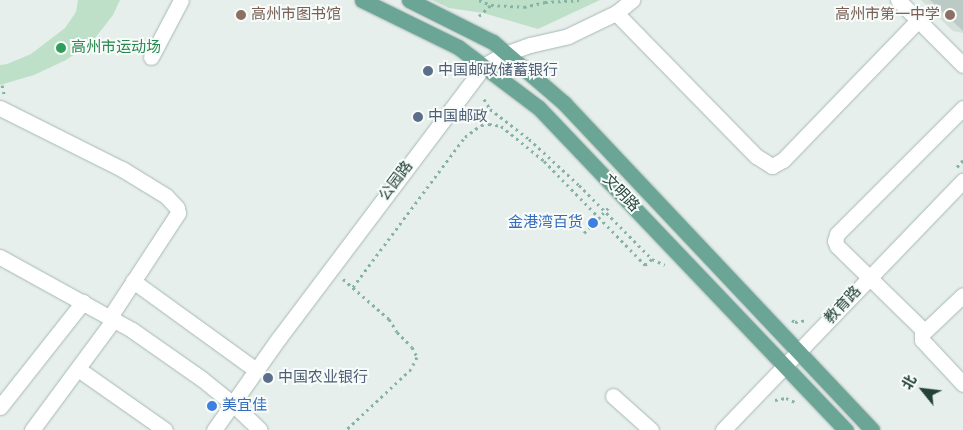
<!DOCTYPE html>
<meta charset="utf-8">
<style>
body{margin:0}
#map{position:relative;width:963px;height:430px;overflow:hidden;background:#e6efeb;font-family:"Alegreya Sans","Noto Sans SC",sans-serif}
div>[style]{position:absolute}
.built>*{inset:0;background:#d4dfda}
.green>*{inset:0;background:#bfe0c8}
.building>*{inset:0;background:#bbcac4}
.path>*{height:3px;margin-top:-1.5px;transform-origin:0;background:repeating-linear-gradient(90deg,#86b3a5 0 2.5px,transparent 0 6.5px)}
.roads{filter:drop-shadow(0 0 1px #a8b8b2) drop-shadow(0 0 1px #a8b8b2)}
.minor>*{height:15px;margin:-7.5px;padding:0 7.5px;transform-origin:7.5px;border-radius:7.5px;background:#fff}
.major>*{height:15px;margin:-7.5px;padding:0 7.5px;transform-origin:7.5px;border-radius:7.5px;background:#6aa596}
.dots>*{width:14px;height:14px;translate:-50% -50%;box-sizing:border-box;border:2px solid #f7fbf9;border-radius:50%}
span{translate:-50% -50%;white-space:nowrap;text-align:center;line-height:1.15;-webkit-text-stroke:4px #f7fbf9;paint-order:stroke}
.education-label{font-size:15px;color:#785e54}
.left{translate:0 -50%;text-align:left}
.right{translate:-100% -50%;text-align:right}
.leisure-label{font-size:15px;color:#27864d}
.service-label{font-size:15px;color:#4e5e75}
.street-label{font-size:15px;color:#24423a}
.shop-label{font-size:15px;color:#366cbe}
.north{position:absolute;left:898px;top:365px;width:50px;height:50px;-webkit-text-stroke:4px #f7fbf9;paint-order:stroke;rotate:299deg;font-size:14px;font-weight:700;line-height:20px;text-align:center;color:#24423a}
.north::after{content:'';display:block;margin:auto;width:18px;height:22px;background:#24423a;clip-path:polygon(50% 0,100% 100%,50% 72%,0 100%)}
</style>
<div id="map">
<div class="built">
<i style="clip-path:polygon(921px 0,963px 0,963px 33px,953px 31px)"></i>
</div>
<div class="green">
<i style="clip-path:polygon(78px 0,120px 0,113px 15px,92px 42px,66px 60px,34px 75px,0 85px,0 65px,7px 64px,31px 54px,65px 28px,76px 12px)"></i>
<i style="clip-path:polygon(432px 0,600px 0,538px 29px,483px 13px,449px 8px)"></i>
</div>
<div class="building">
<i style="clip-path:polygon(930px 0,963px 0,963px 31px)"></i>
</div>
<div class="path">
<i style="left:479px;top:0;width:13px;rotate:23deg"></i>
<i style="left:491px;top:5px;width:33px;rotate:3deg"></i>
<i style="left:524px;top:7px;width:22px;rotate:-13deg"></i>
<i style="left:545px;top:2px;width:34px;rotate:-3deg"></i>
<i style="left:479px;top:16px;width:16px;rotate:-43deg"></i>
<i style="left:2px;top:85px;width:9px;rotate:77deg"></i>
<i style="left:484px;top:99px;width:12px;rotate:59deg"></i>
<i style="left:490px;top:109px;width:49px;rotate:37.6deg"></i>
<i style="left:529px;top:139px;width:68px;rotate:42.6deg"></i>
<i style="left:579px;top:185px;width:104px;rotate:45.4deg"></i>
<i style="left:652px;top:259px;width:14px;rotate:25deg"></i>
<i style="left:957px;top:167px;width:9px;rotate:-49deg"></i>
<i style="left:584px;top:233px;width:39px;rotate:-46deg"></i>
<i style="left:343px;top:279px;width:61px;rotate:41deg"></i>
<i style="left:389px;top:319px;width:15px;rotate:58deg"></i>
<i style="left:397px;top:332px;width:21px;rotate:45deg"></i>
<i style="left:412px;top:347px;width:11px;rotate:63deg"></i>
<i style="left:417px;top:357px;width:13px;rotate:117deg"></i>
<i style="left:411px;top:369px;width:89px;rotate:136.8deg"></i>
<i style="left:353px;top:287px;width:187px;rotate:-53.3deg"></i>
<i style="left:465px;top:137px;width:20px;rotate:-37deg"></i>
<i style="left:481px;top:125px;width:8px;rotate:-7deg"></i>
<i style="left:489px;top:124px;width:12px;rotate:9deg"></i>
<i style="left:501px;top:126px;width:55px;rotate:39.1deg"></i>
<i style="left:544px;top:161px;width:145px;rotate:45.8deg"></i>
<i style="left:645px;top:265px;width:9px;rotate:-41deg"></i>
<i style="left:792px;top:320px;width:4px;rotate:34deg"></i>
<i style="left:795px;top:322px;width:12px;rotate:-9deg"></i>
<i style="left:775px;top:400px;width:11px;rotate:-10deg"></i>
<i style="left:786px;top:398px;width:10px;rotate:24deg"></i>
</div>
<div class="roads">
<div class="minor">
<i style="left:898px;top:0;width:92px;rotate:45deg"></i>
<i style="left:616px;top:13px;width:200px;rotate:45.6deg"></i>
<i style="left:756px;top:156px;width:19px;rotate:32deg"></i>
<i style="left:772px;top:166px;width:13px;rotate:-29deg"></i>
<i style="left:783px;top:160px;width:194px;rotate:-46deg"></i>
<i style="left:151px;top:57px;width:64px;rotate:-62.2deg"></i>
<i style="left:0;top:108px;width:136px;rotate:26.6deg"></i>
<i style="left:122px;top:169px;width:52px;rotate:31.5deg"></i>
<i style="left:166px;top:196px;width:16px;rotate:47deg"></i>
<i style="left:177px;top:208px;width:5px;rotate:79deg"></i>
<i style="left:178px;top:213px;width:124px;rotate:123.2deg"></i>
<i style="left:963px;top:108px;width:178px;rotate:135deg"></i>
<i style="left:837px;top:234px;width:7px;rotate:106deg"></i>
<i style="left:835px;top:241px;width:5px;rotate:68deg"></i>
<i style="left:837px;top:246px;width:119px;rotate:44.3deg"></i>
<i style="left:922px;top:329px;width:11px;rotate:90deg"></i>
<i style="left:922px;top:340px;width:60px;rotate:47deg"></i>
<i style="left:0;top:257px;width:151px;rotate:28.9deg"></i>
<i style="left:132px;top:330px;width:85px;rotate:35deg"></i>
<i style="left:202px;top:379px;width:40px;rotate:39deg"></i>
<i style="left:233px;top:404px;width:37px;rotate:44deg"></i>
<i style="left:133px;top:281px;width:152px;rotate:35.9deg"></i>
<i style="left:923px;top:333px;width:55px;rotate:-43.5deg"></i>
<i style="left:78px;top:369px;width:106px;rotate:35deg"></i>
<i style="left:613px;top:396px;width:51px;rotate:41.8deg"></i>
<i style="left:0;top:407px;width:134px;rotate:-51.7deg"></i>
<i style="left:32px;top:430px;width:138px;rotate:-53.5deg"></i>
<i style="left:214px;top:430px;width:113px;rotate:-54.8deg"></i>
<i style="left:279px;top:338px;width:342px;rotate:-53deg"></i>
<i style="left:485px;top:65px;width:20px;rotate:-30deg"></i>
<i style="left:502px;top:55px;width:30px;rotate:-20deg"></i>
<i style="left:530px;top:45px;width:39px;rotate:-13deg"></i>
<i style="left:568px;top:36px;width:53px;rotate:-25.6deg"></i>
<i style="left:616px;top:13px;width:21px;rotate:-39deg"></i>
<i style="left:723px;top:430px;width:346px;rotate:-46.1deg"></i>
</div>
<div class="major">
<i style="left:362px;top:0;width:107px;rotate:26.1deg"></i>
<i style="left:458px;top:47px;width:101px;rotate:37deg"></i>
<i style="left:539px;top:108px;width:445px;rotate:46.4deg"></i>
<i style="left:409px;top:0;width:94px;rotate:26.6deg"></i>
<i style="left:493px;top:42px;width:94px;rotate:40.7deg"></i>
<i style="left:564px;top:103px;width:449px;rotate:46.7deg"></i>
</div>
</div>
<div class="dots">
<i style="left:241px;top:15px;background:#8d6e63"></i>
<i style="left:950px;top:15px;background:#8d6e63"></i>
<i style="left:61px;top:48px;background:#2e9e5b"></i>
<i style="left:428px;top:71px;background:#5c6f8a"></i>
<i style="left:418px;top:117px;background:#5c6f8a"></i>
<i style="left:593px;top:223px;background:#3f7fe0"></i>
<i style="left:268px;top:378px;background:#5c6f8a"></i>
<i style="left:212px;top:406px;background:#3f7fe0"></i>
</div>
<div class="education-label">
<span class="left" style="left:251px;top:15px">高州市图书馆</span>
<span class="right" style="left:940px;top:15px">高州市第一中学</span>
</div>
<div class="leisure-label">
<span class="left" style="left:71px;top:48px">高州市运动场</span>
</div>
<div class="service-label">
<span class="left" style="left:438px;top:71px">中国邮政储蓄银行</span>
<span class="left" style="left:428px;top:117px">中国邮政</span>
<span class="left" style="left:278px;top:378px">中国农业银行</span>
</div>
<div class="street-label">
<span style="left:396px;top:181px;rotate:-53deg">公园路</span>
<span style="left:621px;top:193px;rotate:46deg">文明路</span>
<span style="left:843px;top:305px;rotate:-47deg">教育路</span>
</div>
<div class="shop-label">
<span class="right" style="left:583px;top:223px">金港湾百货</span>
<span class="left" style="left:222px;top:406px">美宜佳</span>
</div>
<div class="north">北</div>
</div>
